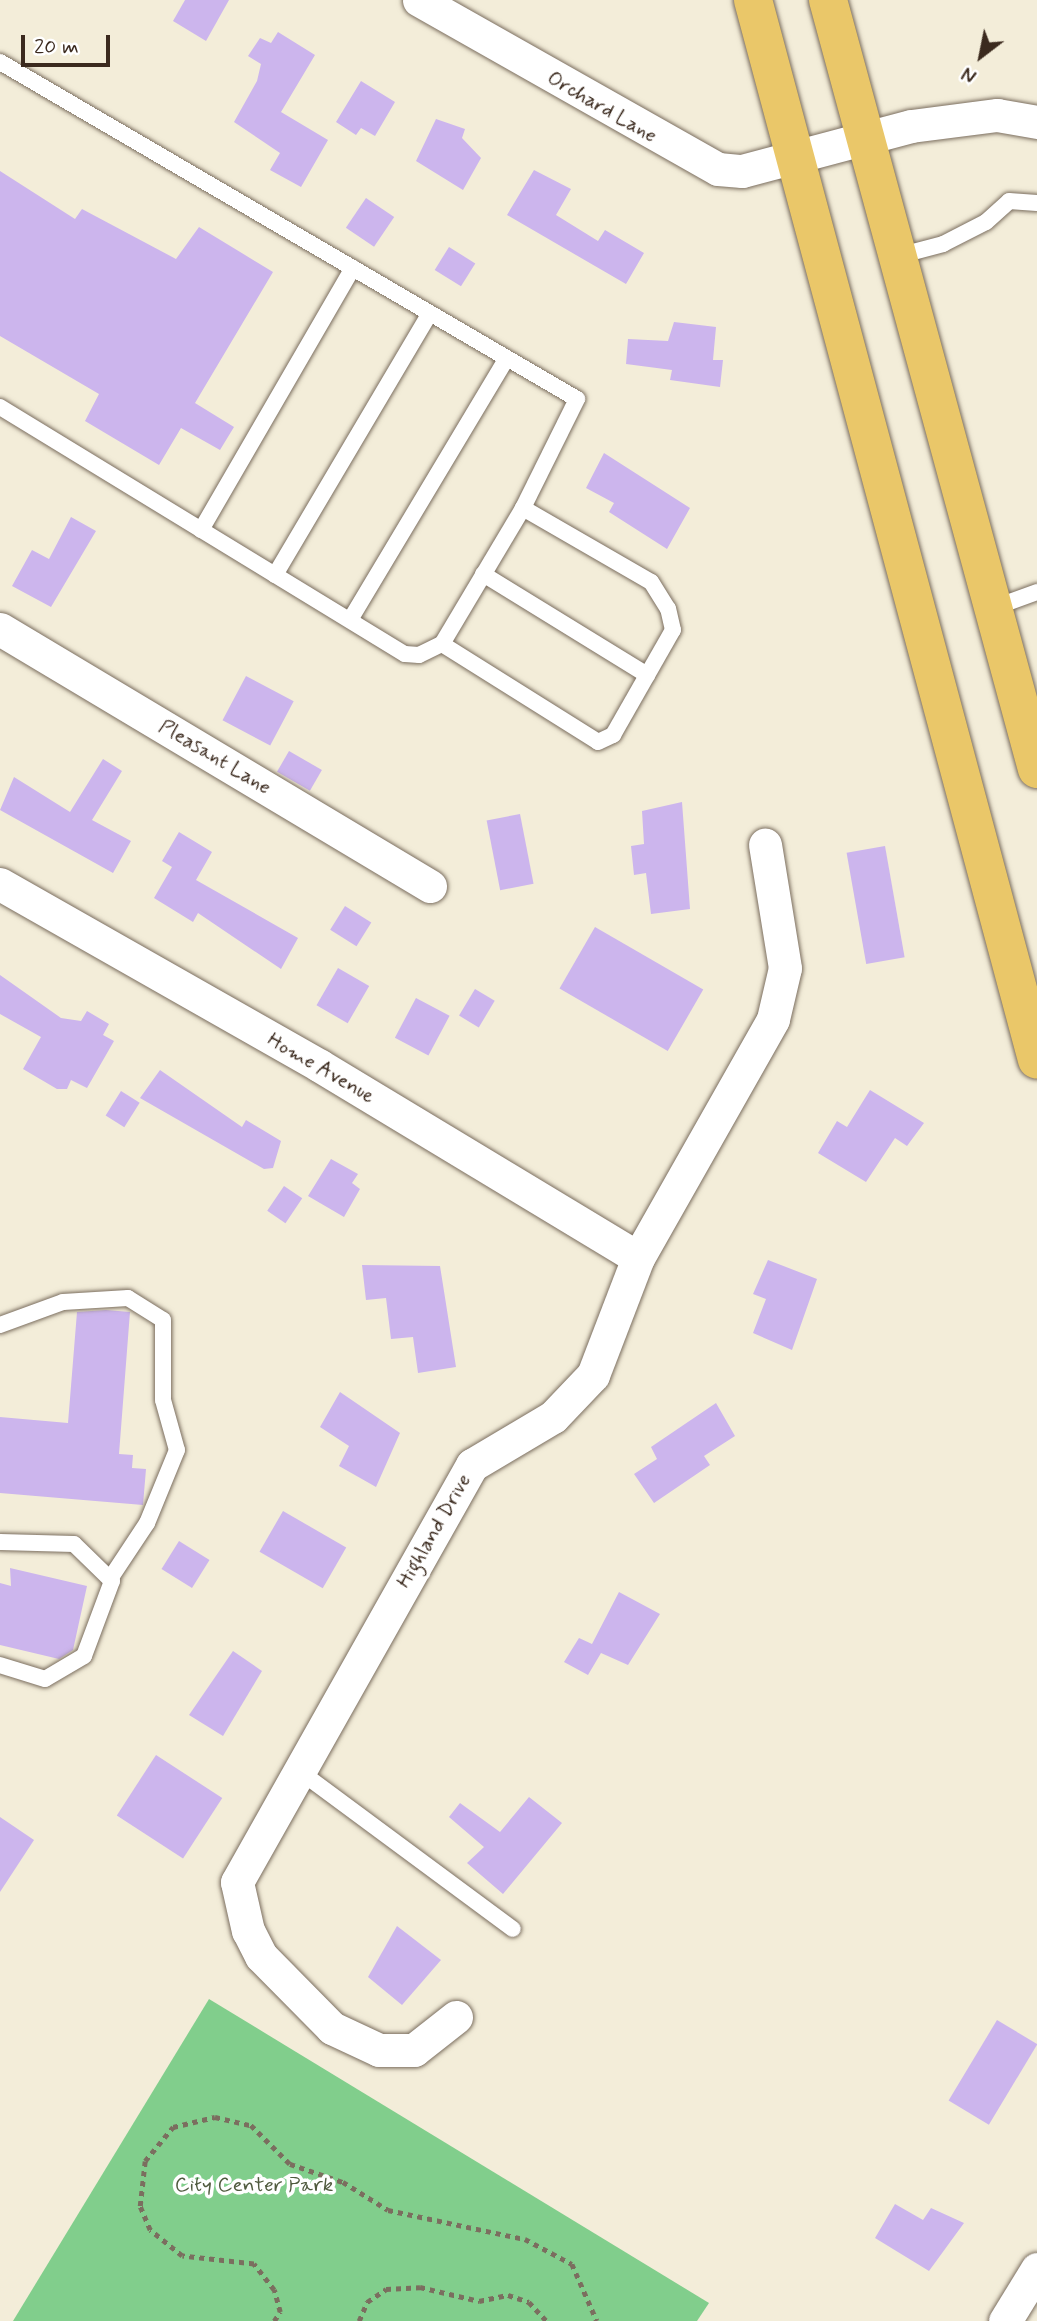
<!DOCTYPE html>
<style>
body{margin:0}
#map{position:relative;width:1037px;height:2321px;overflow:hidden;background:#f3edd9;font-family:Mynerve,sans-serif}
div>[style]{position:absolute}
.green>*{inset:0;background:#81ce8c}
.building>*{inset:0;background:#ccb5ed;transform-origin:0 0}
.path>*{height:4.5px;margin-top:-2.25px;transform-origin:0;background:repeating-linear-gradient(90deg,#7b6e5f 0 5px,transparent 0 10px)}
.roads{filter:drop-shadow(0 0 2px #7b6e5f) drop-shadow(0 0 2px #7b6e5f)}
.lane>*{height:16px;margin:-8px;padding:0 8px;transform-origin:8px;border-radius:8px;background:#fff}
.street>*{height:33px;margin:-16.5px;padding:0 16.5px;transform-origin:16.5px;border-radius:16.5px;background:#fff}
.primary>*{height:38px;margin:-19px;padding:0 19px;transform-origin:19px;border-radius:19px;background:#eac769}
span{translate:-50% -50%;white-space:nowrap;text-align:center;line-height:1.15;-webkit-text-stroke:7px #fff;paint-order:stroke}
.street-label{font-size:21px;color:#3b2a1e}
.park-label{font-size:21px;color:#505b3f}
.north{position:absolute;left:946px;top:21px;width:70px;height:70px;-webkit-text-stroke:5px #fff;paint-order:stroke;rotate:212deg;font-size:19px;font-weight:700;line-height:28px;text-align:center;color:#3b2a1e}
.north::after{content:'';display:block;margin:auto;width:24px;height:32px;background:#3b2a1e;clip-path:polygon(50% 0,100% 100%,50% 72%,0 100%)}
.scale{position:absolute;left:21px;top:35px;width:89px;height:32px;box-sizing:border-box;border:4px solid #3b2a1e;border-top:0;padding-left:9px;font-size:21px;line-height:24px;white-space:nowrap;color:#3b2a1e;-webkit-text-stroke:5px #fff;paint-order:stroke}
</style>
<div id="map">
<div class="green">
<i style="clip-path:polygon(209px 1999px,709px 2303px,697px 2321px,13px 2321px)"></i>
</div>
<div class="building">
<i style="clip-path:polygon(185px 0,229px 0,206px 41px,173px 21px)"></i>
<i style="clip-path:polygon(278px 32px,315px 55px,281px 112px,328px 140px,301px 187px,270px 170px,280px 153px,234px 122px,257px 81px,261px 64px,248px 56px,260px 38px,271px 43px)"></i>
<i style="clip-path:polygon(361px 81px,395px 102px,375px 136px,361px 128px,356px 135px,336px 122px)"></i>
<i style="clip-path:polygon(436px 119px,465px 129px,462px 138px,481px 158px,463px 190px,416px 161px)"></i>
<i style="clip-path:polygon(534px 170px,571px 189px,556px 215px,598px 241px,605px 230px,644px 253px,626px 284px,507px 215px)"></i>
<i style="clip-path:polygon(0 171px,75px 219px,82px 209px,176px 259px,199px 227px,273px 272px,195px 403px,234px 427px,220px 450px,181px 428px,159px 465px,85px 421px,99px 394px,0 336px)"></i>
<i style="left:366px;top:198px;width:34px;height:36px;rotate:34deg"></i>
<i style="left:449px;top:247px;width:31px;height:27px;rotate:32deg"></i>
<i style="clip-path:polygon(674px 322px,716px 327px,713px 360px,723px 360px,720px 387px,670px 380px,672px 370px,626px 364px,628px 339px,668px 341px)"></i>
<i style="clip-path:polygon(604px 453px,690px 508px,667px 549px,609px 512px,614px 503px,586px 488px)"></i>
<i style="clip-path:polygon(71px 517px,96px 531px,51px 607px,12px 586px,32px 550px,49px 559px)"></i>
<i style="left:246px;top:676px;width:54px;height:50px;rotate:28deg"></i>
<i style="left:289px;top:751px;width:38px;height:24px;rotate:30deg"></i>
<i style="clip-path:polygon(103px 759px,122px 771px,92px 820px,131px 841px,113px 873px,0 810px,14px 777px,70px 812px)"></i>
<i style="clip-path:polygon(682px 802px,690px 909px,651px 914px,646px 873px,634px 875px,631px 846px,644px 844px,642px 811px)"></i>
<i style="left:520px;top:814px;width:71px;height:34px;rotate:79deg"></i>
<i style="clip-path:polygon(179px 832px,212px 852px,196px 880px,298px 938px,281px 969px,198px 913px,193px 922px,154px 898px,172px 867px,162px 861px)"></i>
<i style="left:885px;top:846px;width:113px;height:39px;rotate:80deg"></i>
<i style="left:345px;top:906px;width:31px;height:28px;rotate:32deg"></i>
<i style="left:595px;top:927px;width:125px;height:71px;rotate:30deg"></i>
<i style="left:338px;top:968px;width:36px;height:43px;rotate:30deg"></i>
<i style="clip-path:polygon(0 975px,61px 1018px,81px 1021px,87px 1011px,109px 1024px,103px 1035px,114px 1041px,87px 1088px,71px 1080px,67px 1089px,57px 1089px,23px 1069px,41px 1037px,0 1014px)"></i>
<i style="left:475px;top:989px;width:23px;height:31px;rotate:31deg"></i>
<i style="left:416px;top:998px;width:38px;height:45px;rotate:28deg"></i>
<i style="clip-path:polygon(160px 1070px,242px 1127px,246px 1120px,281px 1141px,273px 1168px,264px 1169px,140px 1098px)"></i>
<i style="clip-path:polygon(870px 1090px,924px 1123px,907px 1146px,895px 1138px,866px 1182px,818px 1153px,837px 1121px,847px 1127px)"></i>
<i style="left:121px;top:1091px;width:22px;height:29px;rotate:32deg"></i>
<i style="clip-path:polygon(331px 1159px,358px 1174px,352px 1183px,360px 1189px,344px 1217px,308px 1196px)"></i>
<i style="left:284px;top:1186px;width:22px;height:30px;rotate:34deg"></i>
<i style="clip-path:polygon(768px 1260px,817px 1279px,792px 1350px,753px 1333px,766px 1299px,753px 1294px)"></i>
<i style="clip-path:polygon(362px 1265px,440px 1266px,456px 1367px,418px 1373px,413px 1337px,391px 1339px,386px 1298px,366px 1300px)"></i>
<i style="clip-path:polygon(106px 1310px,130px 1312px,119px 1454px,133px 1455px,132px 1468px,146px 1469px,143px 1505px,0 1493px,0 1417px,68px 1423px,77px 1312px)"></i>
<i style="clip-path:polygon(340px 1392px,400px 1433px,376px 1487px,339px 1466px,349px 1446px,320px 1427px)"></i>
<i style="clip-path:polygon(716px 1403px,735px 1436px,704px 1456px,710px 1465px,654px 1503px,634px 1474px,657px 1459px,651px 1447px)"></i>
<i style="left:283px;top:1511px;width:73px;height:47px;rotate:30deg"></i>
<i style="left:179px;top:1541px;width:36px;height:33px;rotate:32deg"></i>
<i style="clip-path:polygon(10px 1568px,87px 1586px,73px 1650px,59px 1659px,0 1645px,0 1583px,11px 1586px)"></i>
<i style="clip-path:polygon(619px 1592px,660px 1614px,628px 1665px,601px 1653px,588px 1675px,564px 1662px,579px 1638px,592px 1644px)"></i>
<i style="clip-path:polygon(233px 1651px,262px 1671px,223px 1736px,189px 1715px)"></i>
<i style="left:156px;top:1755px;width:79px;height:72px;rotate:33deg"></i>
<i style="clip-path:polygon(529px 1797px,562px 1823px,503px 1894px,467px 1863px,484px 1847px,449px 1817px,460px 1803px,500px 1832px)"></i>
<i style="clip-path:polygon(0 1817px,34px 1840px,0 1892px)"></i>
<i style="clip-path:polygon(397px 1926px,441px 1960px,402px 2005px,368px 1977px)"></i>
<i style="left:997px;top:2020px;width:47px;height:94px;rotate:31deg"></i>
<i style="clip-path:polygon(895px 2204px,923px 2220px,931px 2208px,964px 2223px,929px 2271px,875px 2238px)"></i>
</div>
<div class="path">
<i style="left:274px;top:2321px;width:11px;rotate:-56deg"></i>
<i style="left:280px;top:2312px;width:23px;rotate:-105deg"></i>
<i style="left:274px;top:2290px;width:33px;rotate:-128deg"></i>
<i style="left:254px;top:2264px;width:72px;rotate:-173.7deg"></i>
<i style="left:182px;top:2256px;width:41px;rotate:-140.9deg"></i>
<i style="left:150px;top:2230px;width:26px;rotate:-113deg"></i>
<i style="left:140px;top:2206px;width:45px;rotate:-83.7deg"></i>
<i style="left:145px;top:2161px;width:44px;rotate:-50.5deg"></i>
<i style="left:173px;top:2127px;width:43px;rotate:-13.4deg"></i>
<i style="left:215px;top:2117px;width:37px;rotate:13deg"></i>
<i style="left:251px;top:2125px;width:55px;rotate:45deg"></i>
<i style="left:290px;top:2164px;width:56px;rotate:18.8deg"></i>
<i style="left:343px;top:2182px;width:53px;rotate:31.9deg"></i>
<i style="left:388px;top:2210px;width:140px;rotate:12deg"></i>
<i style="left:525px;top:2239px;width:53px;rotate:28deg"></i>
<i style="left:572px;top:2264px;width:62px;rotate:66.3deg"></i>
<i style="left:359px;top:2321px;width:21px;rotate:-67deg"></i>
<i style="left:367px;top:2302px;width:23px;rotate:-34deg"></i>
<i style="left:386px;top:2289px;width:34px;rotate:-3deg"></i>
<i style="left:420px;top:2287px;width:61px;rotate:13.3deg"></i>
<i style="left:479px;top:2301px;width:30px;rotate:-12deg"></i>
<i style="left:508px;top:2295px;width:22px;rotate:18deg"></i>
<i style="left:529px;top:2302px;width:26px;rotate:47deg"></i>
</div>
<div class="roads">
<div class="lane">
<i style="left:0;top:62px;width:668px;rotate:30.29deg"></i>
<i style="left:577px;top:399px;width:122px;rotate:116.4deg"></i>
<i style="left:523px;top:508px;width:158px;rotate:120.8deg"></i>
<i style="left:898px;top:256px;width:47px;rotate:-14.9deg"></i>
<i style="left:943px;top:244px;width:48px;rotate:-27.1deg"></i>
<i style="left:986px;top:222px;width:31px;rotate:-42deg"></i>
<i style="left:1009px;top:201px;width:28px;rotate:4deg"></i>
<i style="left:0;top:407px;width:474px;rotate:31.4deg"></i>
<i style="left:405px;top:654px;width:14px;rotate:4deg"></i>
<i style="left:419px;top:655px;width:25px;rotate:-26deg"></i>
<i style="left:442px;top:644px;width:184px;rotate:32.1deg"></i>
<i style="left:598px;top:742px;width:17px;rotate:-25deg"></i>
<i style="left:613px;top:735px;width:121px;rotate:-60.3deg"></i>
<i style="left:673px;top:630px;width:22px;rotate:-103deg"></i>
<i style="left:668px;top:609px;width:32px;rotate:-122deg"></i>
<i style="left:651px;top:582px;width:148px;rotate:-150deg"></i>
<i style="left:201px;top:530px;width:303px;rotate:-59.9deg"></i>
<i style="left:483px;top:574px;width:193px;rotate:31.6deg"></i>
<i style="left:275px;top:575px;width:304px;rotate:-59.4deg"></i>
<i style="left:993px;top:608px;width:47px;rotate:-20deg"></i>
<i style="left:350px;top:620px;width:305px;rotate:-59.1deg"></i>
<i style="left:0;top:1325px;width:67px;rotate:-20.1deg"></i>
<i style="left:63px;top:1302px;width:65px;rotate:-3.5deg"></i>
<i style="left:128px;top:1298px;width:41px;rotate:32.2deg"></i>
<i style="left:163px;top:1320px;width:80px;rotate:90deg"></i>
<i style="left:163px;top:1400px;width:52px;rotate:74.4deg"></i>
<i style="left:177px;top:1450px;width:79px;rotate:112.3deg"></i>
<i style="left:147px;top:1523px;width:67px;rotate:123.5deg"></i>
<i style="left:0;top:1542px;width:74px;rotate:1.5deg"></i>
<i style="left:74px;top:1544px;width:53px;rotate:44.2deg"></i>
<i style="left:112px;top:1581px;width:80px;rotate:110.5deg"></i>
<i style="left:84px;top:1656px;width:45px;rotate:149.5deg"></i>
<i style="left:45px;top:1679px;width:47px;rotate:-162.7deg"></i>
<i style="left:298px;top:1770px;width:267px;rotate:36.5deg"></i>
</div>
<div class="street">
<i style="left:419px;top:0;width:343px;rotate:29.5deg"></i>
<i style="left:718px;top:169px;width:24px;rotate:5deg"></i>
<i style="left:742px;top:171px;width:175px;rotate:-14.9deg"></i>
<i style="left:911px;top:126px;width:87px;rotate:-7.3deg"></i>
<i style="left:997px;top:115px;width:41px;rotate:9.9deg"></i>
<i style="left:0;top:629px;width:501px;rotate:30.87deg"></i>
<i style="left:0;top:884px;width:368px;rotate:29.6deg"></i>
<i style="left:320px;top:1066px;width:371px;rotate:31.1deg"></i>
<i style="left:456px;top:2017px;width:53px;rotate:141.8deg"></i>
<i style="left:414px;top:2050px;width:35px;rotate:180deg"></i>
<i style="left:379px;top:2050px;width:52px;rotate:-154.9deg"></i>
<i style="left:332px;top:2028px;width:101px;rotate:-134.6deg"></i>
<i style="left:261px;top:1956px;width:28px;rotate:-117deg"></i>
<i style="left:248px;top:1931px;width:50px;rotate:-102.7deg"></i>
<i style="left:237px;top:1882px;width:479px;rotate:-60.6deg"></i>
<i style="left:472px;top:1465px;width:94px;rotate:-30.7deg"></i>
<i style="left:553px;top:1417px;width:58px;rotate:-46.4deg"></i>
<i style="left:593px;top:1375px;width:125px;rotate:-69deg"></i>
<i style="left:638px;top:1258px;width:274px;rotate:-60.5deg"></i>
<i style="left:773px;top:1019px;width:52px;rotate:-76.8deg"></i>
<i style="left:785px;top:968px;width:125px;rotate:-99.2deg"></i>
<i style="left:1005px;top:2321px;width:61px;rotate:-58.4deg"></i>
</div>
<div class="primary">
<i style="left:753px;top:0;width:1097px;rotate:75deg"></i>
<i style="left:828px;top:0;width:797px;rotate:74.8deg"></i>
</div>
</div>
<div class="street-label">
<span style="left:602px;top:107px;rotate:30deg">Orchard Lane</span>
<span style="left:215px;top:757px;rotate:31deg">Pleasant Lane</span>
<span style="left:321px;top:1068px;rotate:30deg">Home Avenue</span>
<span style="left:434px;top:1531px;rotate:-60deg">Highland Drive</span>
</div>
<div class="park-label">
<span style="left:254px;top:2185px">City Center Park</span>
</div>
<div class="north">N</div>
<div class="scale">20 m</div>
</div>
